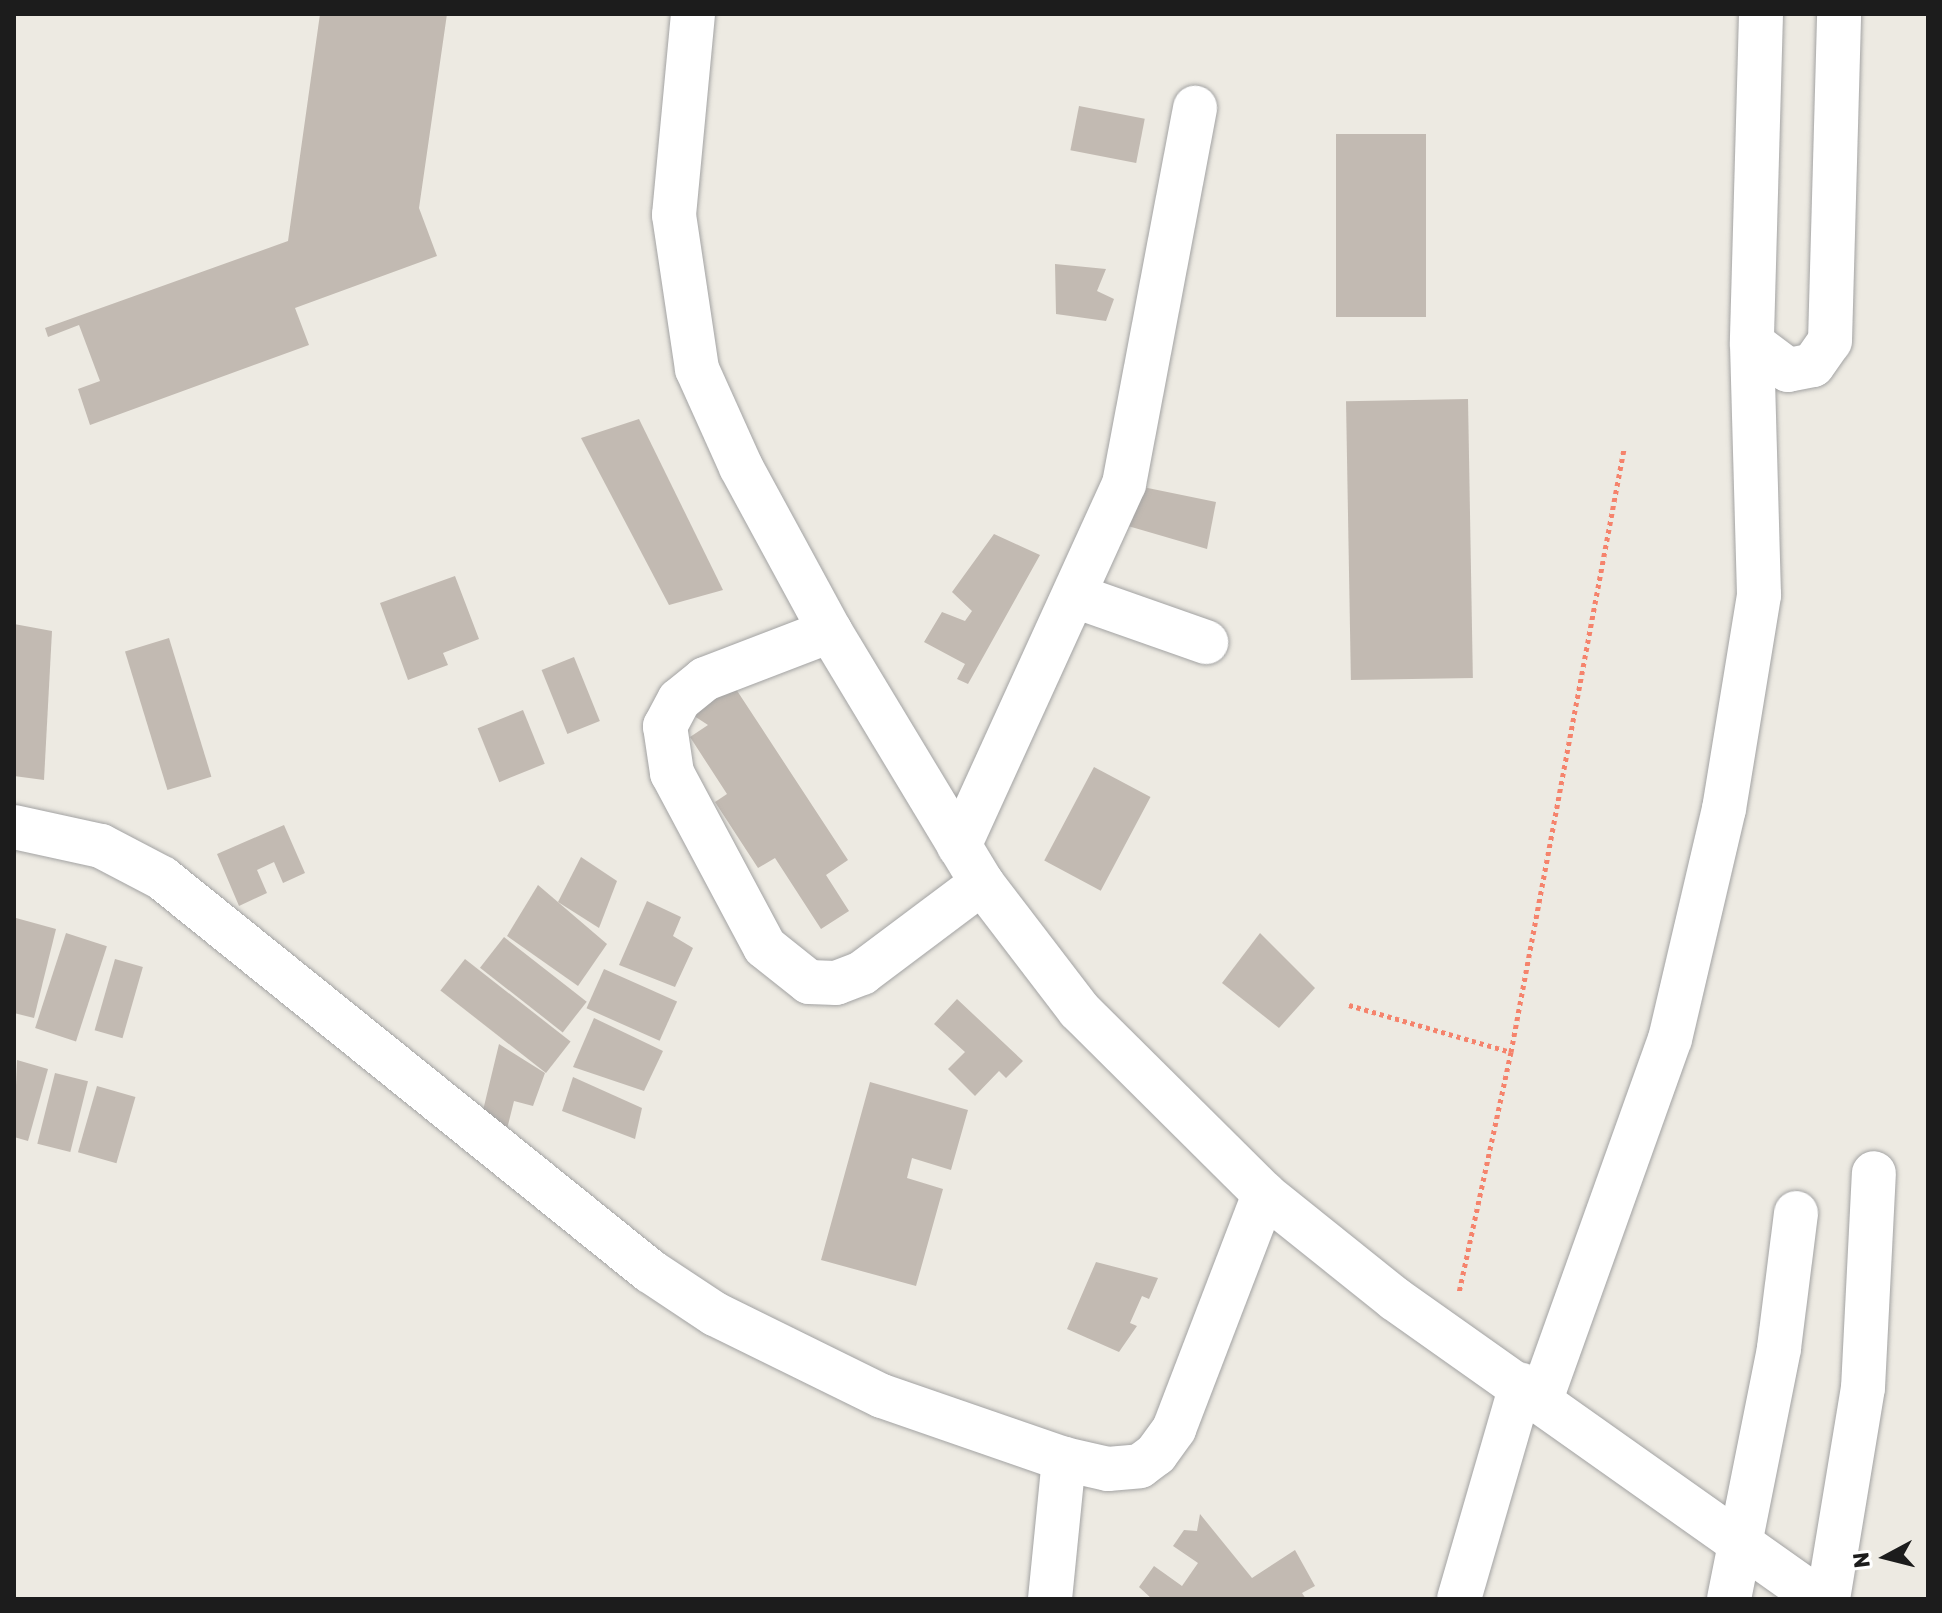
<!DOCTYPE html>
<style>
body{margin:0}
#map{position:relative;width:1942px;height:1613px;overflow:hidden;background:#edeae2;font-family:Rubik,sans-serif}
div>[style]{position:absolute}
.building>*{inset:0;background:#c2bab2;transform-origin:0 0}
.path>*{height:5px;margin-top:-2.5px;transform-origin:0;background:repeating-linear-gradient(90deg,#f5836c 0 4px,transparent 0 8px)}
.roads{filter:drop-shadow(0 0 2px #a3a3a3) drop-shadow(0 0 2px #a3a3a3)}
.minor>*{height:44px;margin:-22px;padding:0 22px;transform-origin:22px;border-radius:22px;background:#fff}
span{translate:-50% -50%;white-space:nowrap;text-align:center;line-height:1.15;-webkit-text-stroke:8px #fff;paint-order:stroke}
.frame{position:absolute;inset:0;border:16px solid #1c1c1c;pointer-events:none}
.north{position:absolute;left:1846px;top:1517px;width:80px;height:80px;-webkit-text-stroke:6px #fff;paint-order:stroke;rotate:263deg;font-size:22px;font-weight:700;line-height:32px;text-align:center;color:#1c1c1c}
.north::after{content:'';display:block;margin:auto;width:28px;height:36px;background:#1c1c1c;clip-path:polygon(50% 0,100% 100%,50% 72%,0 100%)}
</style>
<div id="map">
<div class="building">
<i style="clip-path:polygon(320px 14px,447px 14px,419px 208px,437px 256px,295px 308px,309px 345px,90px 425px,78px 389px,100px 381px,79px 325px,48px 337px,45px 328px,288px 241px)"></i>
<i style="left:1079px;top:106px;width:67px;height:45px;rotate:11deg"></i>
<i style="left:1336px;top:134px;width:90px;height:183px"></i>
<i style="clip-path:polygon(1055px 264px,1106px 269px,1097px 291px,1114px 299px,1106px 321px,1056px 314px)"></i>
<i style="left:1468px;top:399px;width:279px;height:122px;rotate:89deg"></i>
<i style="clip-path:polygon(639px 419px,723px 590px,669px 605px,581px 438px)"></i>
<i style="clip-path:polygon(1138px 486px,1216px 502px,1207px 549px,1128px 526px)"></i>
<i style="clip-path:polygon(994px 534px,1040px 555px,968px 684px,957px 679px,965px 664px,924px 642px,942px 612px,965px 621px,972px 611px,952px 592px)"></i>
<i style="clip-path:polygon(455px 576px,479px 639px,443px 653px,448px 665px,408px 680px,380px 603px)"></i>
<i style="clip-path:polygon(14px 624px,52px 631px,44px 780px,14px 776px)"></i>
<i style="left:169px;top:638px;width:145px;height:46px;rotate:73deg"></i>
<i style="left:574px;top:657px;width:69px;height:35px;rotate:68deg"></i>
<i style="clip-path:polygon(730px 680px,848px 860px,826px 875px,849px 911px,821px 929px,775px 858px,758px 868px,715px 802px,727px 794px,690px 737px,708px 725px,685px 710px)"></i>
<i style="left:523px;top:710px;width:58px;height:49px;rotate:68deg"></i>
<i style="left:1094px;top:767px;width:64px;height:106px;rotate:28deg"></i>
<i style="clip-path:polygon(284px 825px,305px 873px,283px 883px,274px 862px,257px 870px,267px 893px,239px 906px,217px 854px)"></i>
<i style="clip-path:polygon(581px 857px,617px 881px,599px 928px,558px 902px)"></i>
<i style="clip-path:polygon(538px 885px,607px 944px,578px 986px,507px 936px)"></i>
<i style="clip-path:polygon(647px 901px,681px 917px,673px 936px,693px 948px,675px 987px,619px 965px)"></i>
<i style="clip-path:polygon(16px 918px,56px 929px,34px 1018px,14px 1013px)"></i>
<i style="left:66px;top:933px;width:43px;height:100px;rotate:18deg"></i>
<i style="clip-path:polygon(1260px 933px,1315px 988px,1279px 1028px,1222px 983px)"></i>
<i style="left:504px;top:937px;width:105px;height:39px;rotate:38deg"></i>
<i style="left:115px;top:959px;width:29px;height:74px;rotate:16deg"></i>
<i style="left:465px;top:959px;width:134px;height:40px;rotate:38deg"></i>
<i style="left:604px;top:969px;width:80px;height:43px;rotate:24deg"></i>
<i style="clip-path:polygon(957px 999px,1023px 1061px,1006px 1078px,999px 1071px,975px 1096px,948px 1069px,965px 1052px,934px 1024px)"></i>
<i style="clip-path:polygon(594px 1018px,663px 1051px,644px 1091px,573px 1067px)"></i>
<i style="clip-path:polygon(499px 1044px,545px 1073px,533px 1106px,514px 1101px,503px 1145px,479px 1127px)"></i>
<i style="clip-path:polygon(17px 1060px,48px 1069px,28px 1141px,14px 1137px)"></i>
<i style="left:55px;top:1073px;width:34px;height:73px;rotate:14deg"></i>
<i style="clip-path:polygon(573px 1077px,642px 1108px,635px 1139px,562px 1111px)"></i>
<i style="clip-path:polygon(870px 1082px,968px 1110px,951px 1170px,912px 1158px,907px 1178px,943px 1189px,916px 1286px,821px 1260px)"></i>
<i style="left:97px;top:1086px;width:40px;height:69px;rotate:16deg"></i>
<i style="clip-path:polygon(1096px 1262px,1158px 1278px,1149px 1299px,1142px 1296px,1130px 1323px,1137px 1326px,1119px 1352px,1067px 1329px)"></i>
<i style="clip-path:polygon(1200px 1514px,1252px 1578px,1295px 1550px,1315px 1586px,1302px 1593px,1306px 1599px,1152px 1599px,1139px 1587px,1154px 1566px,1182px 1586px,1198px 1563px,1173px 1546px,1184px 1530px,1197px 1531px)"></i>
</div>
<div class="path">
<i style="left:1349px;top:1005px;width:169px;rotate:16.2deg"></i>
<i style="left:1511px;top:1052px;width:246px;rotate:102.2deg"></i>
<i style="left:1511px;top:1052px;width:613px;rotate:-79.39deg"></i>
</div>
<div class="roads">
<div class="minor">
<i style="left:693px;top:14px;width:202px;rotate:95.4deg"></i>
<i style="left:674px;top:215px;width:156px;rotate:81.5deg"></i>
<i style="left:697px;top:369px;width:107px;rotate:65.8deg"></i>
<i style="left:741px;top:467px;width:187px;rotate:61.5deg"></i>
<i style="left:830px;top:631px;width:294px;rotate:58.9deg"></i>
<i style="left:982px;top:883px;width:160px;rotate:52.6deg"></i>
<i style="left:1079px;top:1010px;width:261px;rotate:44.8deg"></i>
<i style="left:1264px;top:1194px;width:168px;rotate:38.7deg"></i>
<i style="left:1395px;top:1299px;width:519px;rotate:35.28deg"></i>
<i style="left:1761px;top:14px;width:329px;rotate:91.6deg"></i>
<i style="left:1752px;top:343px;width:45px;rotate:36.9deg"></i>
<i style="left:1788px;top:370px;width:25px;rotate:-11deg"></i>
<i style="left:1813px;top:365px;width:29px;rotate:-55deg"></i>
<i style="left:1830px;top:341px;width:327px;rotate:-88.4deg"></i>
<i style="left:1078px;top:597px;width:136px;rotate:19.4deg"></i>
<i style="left:830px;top:631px;width:134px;rotate:159deg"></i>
<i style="left:705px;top:679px;width:33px;rotate:141deg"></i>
<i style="left:679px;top:700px;width:30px;rotate:118deg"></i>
<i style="left:665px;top:726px;width:48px;rotate:81.5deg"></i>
<i style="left:672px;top:773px;width:197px;rotate:61.9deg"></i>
<i style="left:765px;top:947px;width:56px;rotate:38.5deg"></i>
<i style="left:809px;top:982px;width:27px;rotate:2deg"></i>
<i style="left:836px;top:983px;width:28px;rotate:-21deg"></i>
<i style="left:862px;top:973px;width:150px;rotate:-36.9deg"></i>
<i style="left:14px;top:827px;width:89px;rotate:12.3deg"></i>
<i style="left:101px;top:846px;width:69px;rotate:27.7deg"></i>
<i style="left:162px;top:878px;width:627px;rotate:38.85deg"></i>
<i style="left:650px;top:1271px;width:78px;rotate:33.5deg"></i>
<i style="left:715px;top:1314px;width:186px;rotate:26.2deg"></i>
<i style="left:882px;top:1396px;width:193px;rotate:19.1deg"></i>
<i style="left:1064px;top:1459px;width:45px;rotate:12.8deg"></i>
<i style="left:1108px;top:1469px;width:32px;rotate:-5deg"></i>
<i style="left:1140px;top:1466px;width:20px;rotate:-37deg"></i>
<i style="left:1156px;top:1454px;width:31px;rotate:-54deg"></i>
<i style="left:1174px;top:1429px;width:252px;rotate:-69deg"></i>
<i style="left:959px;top:846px;width:398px;rotate:-65.5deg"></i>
<i style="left:1124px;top:484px;width:383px;rotate:-79.3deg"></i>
<i style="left:1541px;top:1399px;width:382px;rotate:-70.3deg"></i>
<i style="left:1670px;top:1039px;width:236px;rotate:-76.8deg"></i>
<i style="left:1724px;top:809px;width:217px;rotate:-80.7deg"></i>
<i style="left:1759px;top:595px;width:252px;rotate:-91.6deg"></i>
<i style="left:1050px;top:1599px;width:141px;rotate:-84.3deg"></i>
<i style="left:1459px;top:1599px;width:223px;rotate:-73.8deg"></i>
<i style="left:1729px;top:1599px;width:256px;rotate:-78.7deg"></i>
<i style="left:1779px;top:1348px;width:136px;rotate:-82.8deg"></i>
<i style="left:1828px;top:1599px;width:214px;rotate:-80.6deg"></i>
<i style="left:1863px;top:1388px;width:215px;rotate:-87.1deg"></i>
</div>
</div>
<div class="frame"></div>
<div class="north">N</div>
</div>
